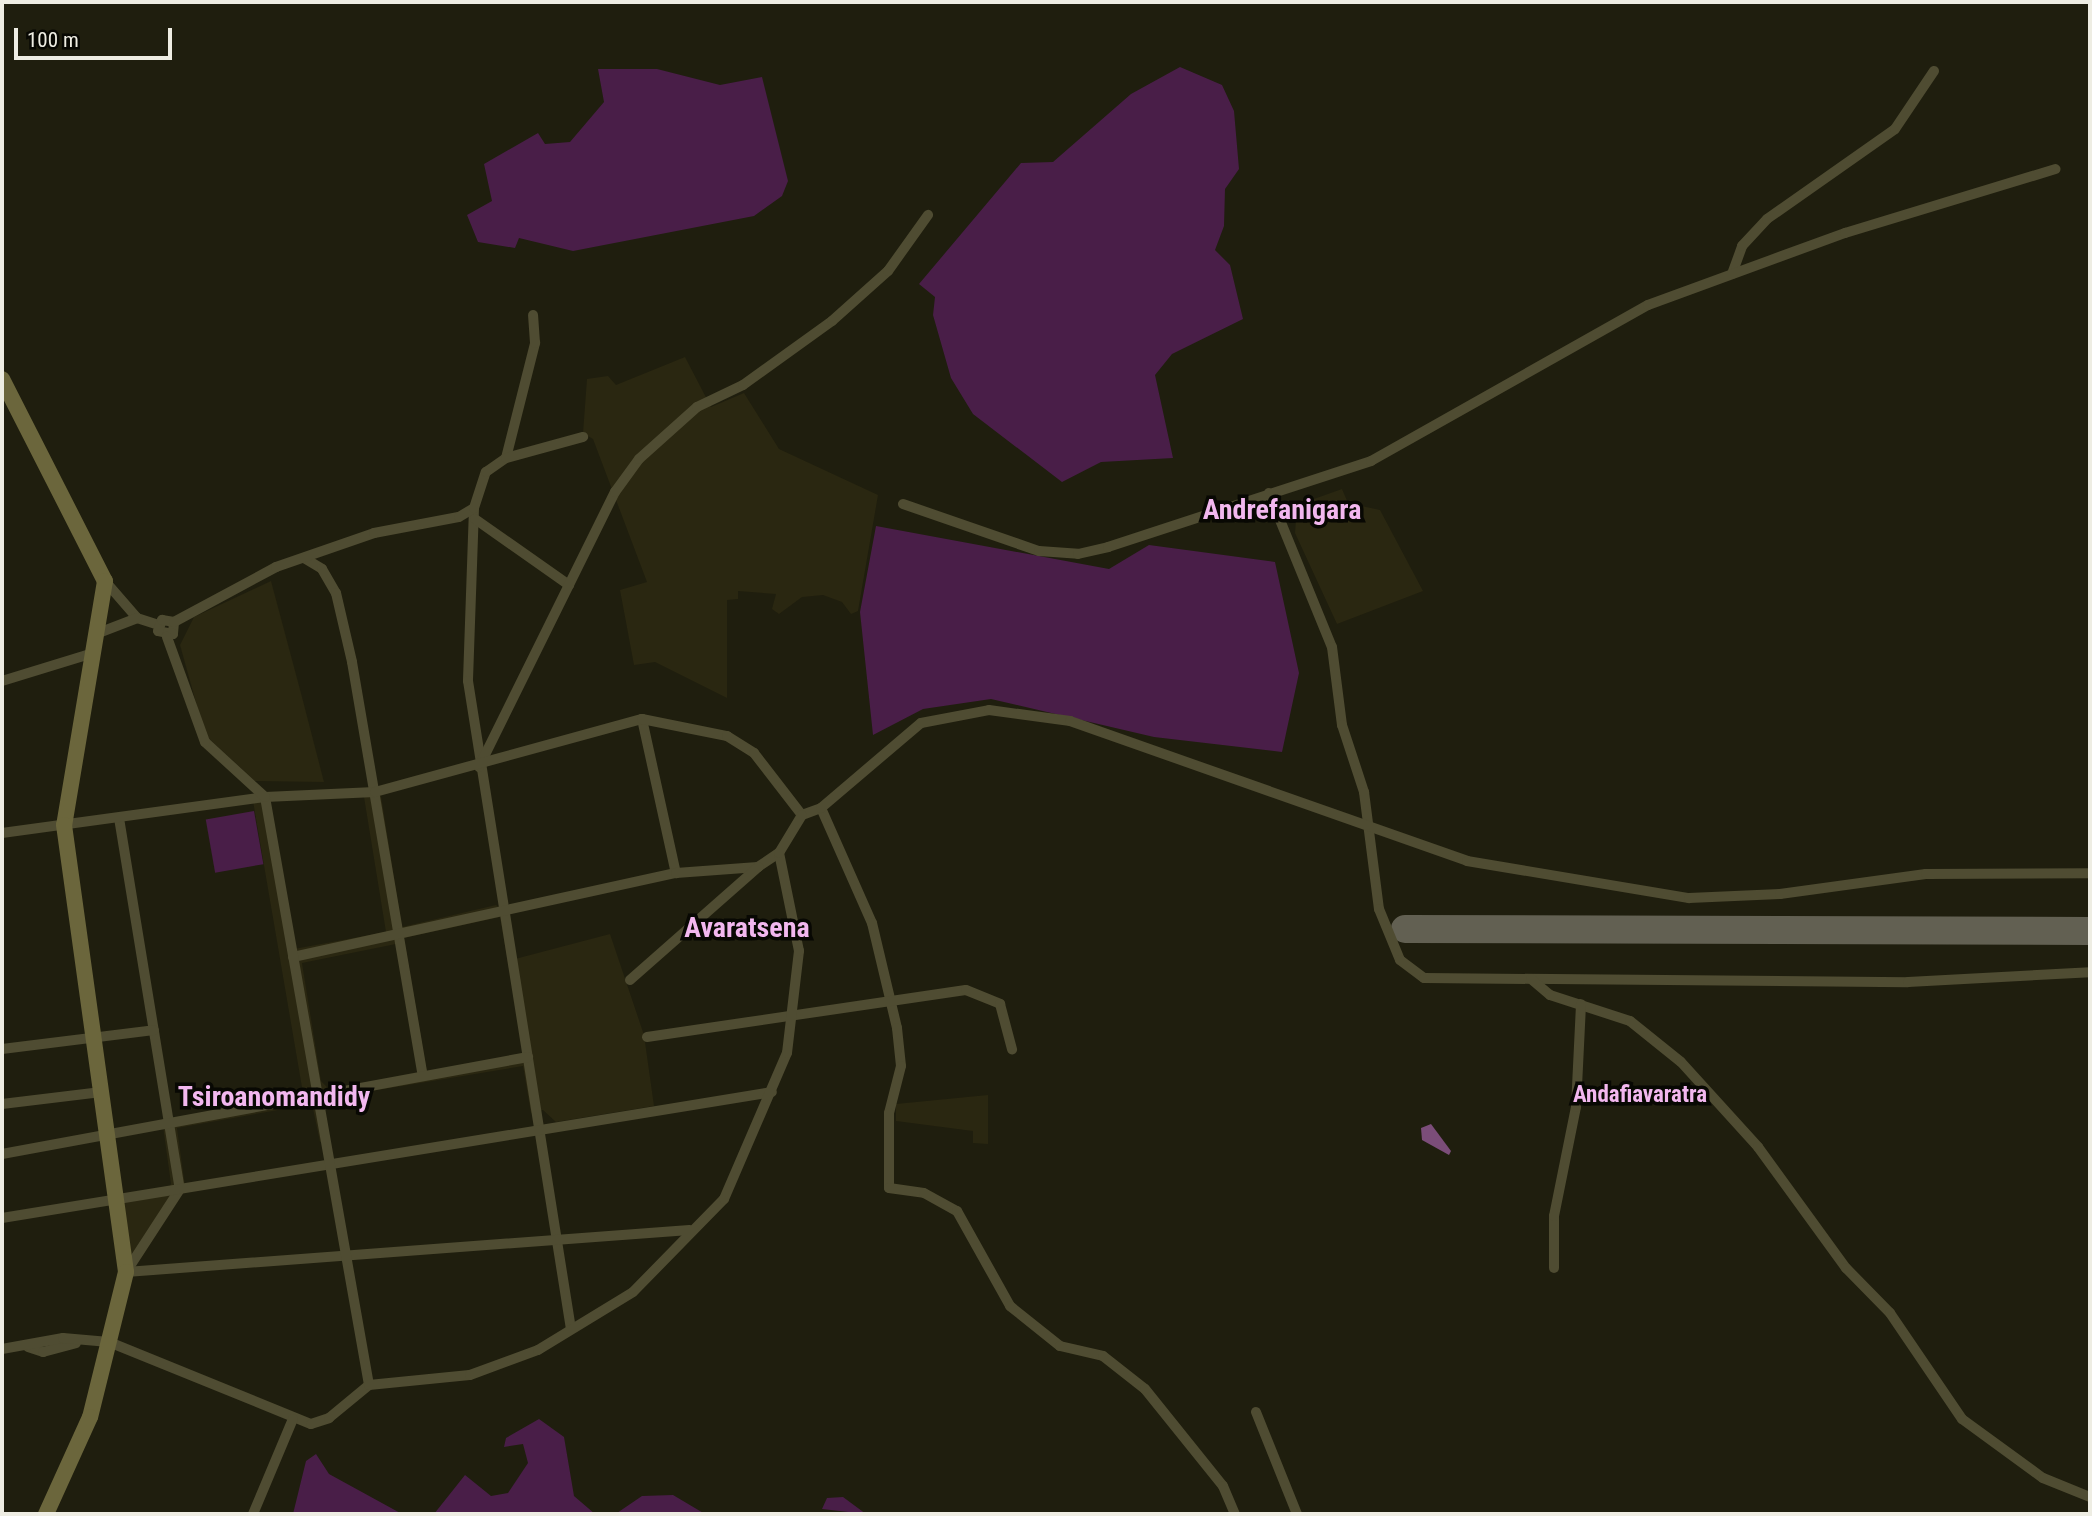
<!DOCTYPE html>
<style>
body{margin:0}
#map{position:relative;width:2092px;height:1516px;overflow:hidden;background:#1f1e0e;font-family:"Roboto Condensed",sans-serif}
div>[style]{position:absolute}
.built>*{inset:0;background:#2a2711}
.green>*{inset:0;background:#491e48;transform-origin:0 0}
.water>*{inset:0;background:#7b4d79}
.taxiway>*{height:28px;margin:-14px;padding:0 14px;transform-origin:14px;border-radius:14px;background:#626052}
.street>*{height:10px;margin:-5px;padding:0 5px;transform-origin:5px;border-radius:5px;background:#4f4c32}
.secondary>*{height:16px;margin:-8px;padding:0 8px;transform-origin:8px;border-radius:8px;background:#6b663c}
span{translate:-50% -50%;white-space:nowrap;text-align:center;line-height:1.15;-webkit-text-stroke:7px #080803;paint-order:stroke}
.neighbourhood-label{font-size:23px;color:#f2b7ef;font-weight:700}
.district-label{font-size:28px;color:#f2b7ef;font-weight:700}
.frame{position:absolute;inset:0;border:4px solid #eeede3;pointer-events:none}
.scale{position:absolute;left:14px;top:28px;width:158px;height:32px;box-sizing:border-box;border:4px solid #eeede3;border-top:0;padding-left:9px;font-size:21px;line-height:24px;white-space:nowrap;color:#eeede3;-webkit-text-stroke:5px #080803;paint-order:stroke}
</style>
<div id="map">
<div class="built">
<i style="clip-path:polygon(685px 357px,711px 407px,744px 393px,779px 449px,878px 495px,858px 611px,851px 614px,842px 602px,823px 595px,802px 597px,779px 614px,772px 609px,776px 594px,738px 591px,738px 599px,727px 600px,727px 698px,655px 662px,634px 665px,620px 590px,647px 582px,593px 439px,583px 433px,587px 379px,608px 376px,616px 385px)"></i>
<i style="clip-path:polygon(1342px 489px,1348px 503px,1380px 510px,1423px 591px,1337px 624px,1295px 533px,1297px 505px)"></i>
<i style="clip-path:polygon(271px 581px,302px 697px,324px 782px,255px 781px,205px 735px,180px 645px,194px 617px)"></i>
<i style="clip-path:polygon(evenodd,381px 796px,402px 927px,496px 905px,507px 912px,515px 959px,610px 934px,644px 1035px,654px 1106px,556px 1122px,543px 1110px,531px 1113px,523px 1066px,323px 1099px,330px 1140px,320px 1142px,312px 1104px,177px 1128px,185px 1186px,141px 1258px,129px 1253px,122px 1201px,165px 1194px,171px 1184px,162px 1119px,304px 1099px,253px 801px,268px 799px,294px 949px,386px 932px,364px 797px,381px 796px,500px 917px,524px 1055px,427px 1072px,404px 938px,500px 917px,381px 796px,396px 944px,418px 1074px,330px 1090px,321px 1081px,302px 963px,396px 944px)"></i>
<i style="clip-path:polygon(988px 1095px,988px 1144px,973px 1143px,973px 1131px,896px 1121px,896px 1104px)"></i>
</div>
<div class="green">
<i style="clip-path:polygon(1180px 67px,1222px 85px,1234px 111px,1239px 169px,1225px 189px,1224px 226px,1215px 250px,1230px 265px,1243px 319px,1172px 354px,1155px 375px,1173px 458px,1101px 462px,1062px 482px,973px 414px,951px 378px,933px 315px,935px 297px,919px 284px,1021px 163px,1053px 162px,1131px 94px)"></i>
<i style="clip-path:polygon(598px 69px,657px 69px,720px 85px,762px 77px,788px 181px,782px 196px,754px 216px,573px 251px,519px 238px,515px 248px,478px 242px,467px 215px,492px 201px,484px 164px,538px 133px,545px 144px,570px 142px,604px 102px)"></i>
<i style="clip-path:polygon(876px 526px,1109px 569px,1149px 545px,1275px 562px,1299px 673px,1282px 752px,1154px 737px,991px 699px,923px 709px,873px 735px,860px 612px)"></i>
<i style="left:254px;top:811px;width:54px;height:49px;rotate:80deg"></i>
<i style="clip-path:polygon(539px 1419px,564px 1437px,574px 1496px,595px 1514px,434px 1514px,465px 1475px,491px 1496px,508px 1493px,528px 1463px,523px 1444px,504px 1447px,506px 1438px)"></i>
<i style="clip-path:polygon(316px 1454px,329px 1474px,402px 1514px,293px 1514px,306px 1461px)"></i>
<i style="clip-path:polygon(673px 1495px,705px 1514px,599px 1514px,617px 1513px,642px 1496px)"></i>
<i style="clip-path:polygon(843px 1497px,866px 1514px,822px 1509px,827px 1498px)"></i>
</div>
<div class="water">
<i style="clip-path:polygon(1431px 1124px,1451px 1151px,1449px 1155px,1422px 1140px,1421px 1128px)"></i>
</div>
<div class="taxiway">
<i style="left:1405px;top:929px;width:685px;rotate:0.17deg"></i>
</div>
<div class="street">
<i style="left:1732px;top:274px;width:30px;rotate:-70deg"></i>
<i style="left:1742px;top:246px;width:37px;rotate:-47deg"></i>
<i style="left:1767px;top:219px;width:156px;rotate:-35.1deg"></i>
<i style="left:1895px;top:129px;width:70px;rotate:-56.1deg"></i>
<i style="left:506px;top:458px;width:119px;rotate:-75.8deg"></i>
<i style="left:535px;top:343px;width:28px;rotate:-94deg"></i>
<i style="left:1269px;top:493px;width:166px;rotate:67.8deg"></i>
<i style="left:1332px;top:647px;width:79px;rotate:82.7deg"></i>
<i style="left:1342px;top:725px;width:71px;rotate:71.8deg"></i>
<i style="left:1364px;top:792px;width:118px;rotate:82.7deg"></i>
<i style="left:1379px;top:909px;width:55px;rotate:67.6deg"></i>
<i style="left:1400px;top:960px;width:30px;rotate:37deg"></i>
<i style="left:1424px;top:978px;width:484px;rotate:0.5deg"></i>
<i style="left:1908px;top:982px;width:182px;rotate:-3.1deg"></i>
<i style="left:903px;top:504px;width:144px;rotate:19.1deg"></i>
<i style="left:1039px;top:551px;width:39px;rotate:4deg"></i>
<i style="left:1078px;top:554px;width:31px;rotate:-13deg"></i>
<i style="left:1108px;top:547px;width:277px;rotate:-18.1deg"></i>
<i style="left:1371px;top:461px;width:318px;rotate:-29.4deg"></i>
<i style="left:1648px;top:305px;width:210px;rotate:-20.1deg"></i>
<i style="left:1845px;top:233px;width:220px;rotate:-16.9deg"></i>
<i style="left:474px;top:508px;width:173px;rotate:92deg"></i>
<i style="left:468px;top:681px;width:656px;rotate:80.97deg"></i>
<i style="left:475px;top:519px;width:115px;rotate:35.1deg"></i>
<i style="left:304px;top:558px;width:21px;rotate:31deg"></i>
<i style="left:322px;top:569px;width:28px;rotate:60deg"></i>
<i style="left:336px;top:593px;width:71px;rotate:76.9deg"></i>
<i style="left:352px;top:662px;width:420px;rotate:80.3deg"></i>
<i style="left:105px;top:581px;width:49px;rotate:49.1deg"></i>
<i style="left:137px;top:618px;width:22px;rotate:18deg"></i>
<i style="left:174px;top:622px;width:12px;rotate:95deg"></i>
<i style="left:173px;top:634px;width:15px;rotate:-169deg"></i>
<i style="left:158px;top:631px;width:12px;rotate:-70deg"></i>
<i style="left:162px;top:620px;width:12px;rotate:9deg"></i>
<i style="left:174px;top:622px;width:116px;rotate:-28.3deg"></i>
<i style="left:276px;top:567px;width:104px;rotate:-19.1deg"></i>
<i style="left:374px;top:533px;width:86px;rotate:-10.7deg"></i>
<i style="left:459px;top:517px;width:17px;rotate:-31deg"></i>
<i style="left:474px;top:508px;width:38px;rotate:-72deg"></i>
<i style="left:486px;top:472px;width:24px;rotate:-35deg"></i>
<i style="left:506px;top:458px;width:80px;rotate:-15.3deg"></i>
<i style="left:101px;top:632px;width:39px;rotate:-21deg"></i>
<i style="left:2px;top:681px;width:98px;rotate:-17.1deg"></i>
<i style="left:642px;top:719px;width:158px;rotate:77.6deg"></i>
<i style="left:479px;top:767px;width:307px;rotate:-63.7deg"></i>
<i style="left:615px;top:492px;width:41px;rotate:-54deg"></i>
<i style="left:639px;top:459px;width:78px;rotate:-41.9deg"></i>
<i style="left:697px;top:407px;width:51px;rotate:-25.6deg"></i>
<i style="left:743px;top:385px;width:110px;rotate:-35.7deg"></i>
<i style="left:832px;top:321px;width:75px;rotate:-41.8deg"></i>
<i style="left:888px;top:271px;width:69px;rotate:-54.5deg"></i>
<i style="left:821px;top:808px;width:126px;rotate:66.1deg"></i>
<i style="left:872px;top:923px;width:108px;rotate:76.6deg"></i>
<i style="left:897px;top:1028px;width:38px;rotate:84deg"></i>
<i style="left:901px;top:1066px;width:49px;rotate:104.3deg"></i>
<i style="left:889px;top:1113px;width:75px;rotate:90deg"></i>
<i style="left:889px;top:1188px;width:35px;rotate:8deg"></i>
<i style="left:924px;top:1193px;width:38px;rotate:29deg"></i>
<i style="left:957px;top:1211px;width:109px;rotate:60.8deg"></i>
<i style="left:1010px;top:1306px;width:64px;rotate:38.7deg"></i>
<i style="left:1060px;top:1346px;width:44px;rotate:13.1deg"></i>
<i style="left:1103px;top:1356px;width:53px;rotate:38.2deg"></i>
<i style="left:1145px;top:1389px;width:124px;rotate:51.2deg"></i>
<i style="left:1223px;top:1486px;width:30px;rotate:67deg"></i>
<i style="left:119px;top:818px;width:376px;rotate:80.7deg"></i>
<i style="left:180px;top:1189px;width:99px;rotate:123deg"></i>
<i style="left:2px;top:833px;width:265px;rotate:-7.8deg"></i>
<i style="left:265px;top:797px;width:110px;rotate:-2.6deg"></i>
<i style="left:375px;top:792px;width:277px;rotate:-15.3deg"></i>
<i style="left:642px;top:719px;width:87px;rotate:11.3deg"></i>
<i style="left:727px;top:736px;width:32px;rotate:32deg"></i>
<i style="left:754px;top:753px;width:78px;rotate:52.3deg"></i>
<i style="left:802px;top:815px;width:20px;rotate:-20deg"></i>
<i style="left:821px;top:808px;width:131px;rotate:-40.4deg"></i>
<i style="left:921px;top:723px;width:69px;rotate:-10.8deg"></i>
<i style="left:989px;top:710px;width:82px;rotate:7.7deg"></i>
<i style="left:1070px;top:721px;width:421px;rotate:19.4deg"></i>
<i style="left:1467px;top:861px;width:225px;rotate:9.5deg"></i>
<i style="left:1689px;top:898px;width:91px;rotate:-2.5deg"></i>
<i style="left:1780px;top:894px;width:147px;rotate:-7.8deg"></i>
<i style="left:1926px;top:874px;width:164px;rotate:-0.3deg"></i>
<i style="left:293px;top:957px;width:392px;rotate:-12.4deg"></i>
<i style="left:676px;top:873px;width:82px;rotate:-4.2deg"></i>
<i style="left:758px;top:867px;width:25px;rotate:-34deg"></i>
<i style="left:1531px;top:979px;width:25px;rotate:40deg"></i>
<i style="left:1550px;top:995px;width:84px;rotate:18deg"></i>
<i style="left:1630px;top:1021px;width:65px;rotate:38.8deg"></i>
<i style="left:1681px;top:1062px;width:115px;rotate:47.8deg"></i>
<i style="left:1758px;top:1147px;width:150px;rotate:54deg"></i>
<i style="left:1846px;top:1268px;width:63px;rotate:45.6deg"></i>
<i style="left:1890px;top:1313px;width:128px;rotate:55.8deg"></i>
<i style="left:1962px;top:1419px;width:100px;rotate:36.1deg"></i>
<i style="left:2043px;top:1478px;width:51px;rotate:22deg"></i>
<i style="left:630px;top:980px;width:171px;rotate:-41.4deg"></i>
<i style="left:647px;top:1037px;width:322px;rotate:-8.4deg"></i>
<i style="left:966px;top:990px;width:37px;rotate:22deg"></i>
<i style="left:1000px;top:1004px;width:47px;rotate:75.1deg"></i>
<i style="left:2px;top:1049px;width:153px;rotate:-7.1deg"></i>
<i style="left:2px;top:1104px;width:100px;rotate:-6.9deg"></i>
<i style="left:2px;top:1154px;width:535px;rotate:-10.45deg"></i>
<i style="left:2px;top:1218px;width:780px;rotate:-9.29deg"></i>
<i style="left:1554px;top:1268px;width:52px;rotate:-90deg"></i>
<i style="left:1554px;top:1216px;width:111px;rotate:-78.6deg"></i>
<i style="left:1576px;top:1107px;width:103px;rotate:-87.2deg"></i>
<i style="left:126px;top:1272px;width:565px;rotate:-4.27deg"></i>
<i style="left:28px;top:1347px;width:16px;rotate:18deg"></i>
<i style="left:43px;top:1352px;width:34px;rotate:-15deg"></i>
<i style="left:2px;top:1349px;width:62px;rotate:-10.2deg"></i>
<i style="left:63px;top:1338px;width:46px;rotate:5deg"></i>
<i style="left:109px;top:1342px;width:218px;rotate:22.1deg"></i>
<i style="left:311px;top:1424px;width:19px;rotate:-18deg"></i>
<i style="left:329px;top:1418px;width:52px;rotate:-39.5deg"></i>
<i style="left:369px;top:1385px;width:597px;rotate:-100.03deg"></i>
<i style="left:265px;top:797px;width:81px;rotate:-137.5deg"></i>
<i style="left:205px;top:742px;width:112px;rotate:-109.9deg"></i>
<i style="left:369px;top:1385px;width:101px;rotate:-5.7deg"></i>
<i style="left:470px;top:1375px;width:72px;rotate:-20.2deg"></i>
<i style="left:538px;top:1350px;width:111px;rotate:-31.4deg"></i>
<i style="left:633px;top:1292px;width:130px;rotate:-45.6deg"></i>
<i style="left:724px;top:1199px;width:159px;rotate:-66.7deg"></i>
<i style="left:787px;top:1053px;width:103px;rotate:-83.3deg"></i>
<i style="left:799px;top:951px;width:100px;rotate:-101.5deg"></i>
<i style="left:779px;top:853px;width:44px;rotate:-58.8deg"></i>
<i style="left:1256px;top:1412px;width:110px;rotate:68.1deg"></i>
<i style="left:253px;top:1514px;width:103px;rotate:-67.2deg"></i>
</div>
<div class="secondary">
<i style="left:2px;top:379px;width:227px;rotate:63deg"></i>
<i style="left:105px;top:581px;width:247px;rotate:99.5deg"></i>
<i style="left:64px;top:825px;width:451px;rotate:82.1deg"></i>
<i style="left:126px;top:1272px;width:149px;rotate:103.9deg"></i>
<i style="left:90px;top:1417px;width:107px;rotate:114.4deg"></i>
</div>
<div class="neighbourhood-label">
<span style="left:1640px;top:1095px">Andafiavaratra</span>
</div>
<div class="district-label">
<span style="left:1282px;top:510px">Andrefanigara</span>
<span style="left:747px;top:928px">Avaratsena</span>
<span style="left:274px;top:1097px">Tsiroanomandidy</span>
</div>
<div class="frame"></div>
<div class="scale">100 m</div>
</div>
